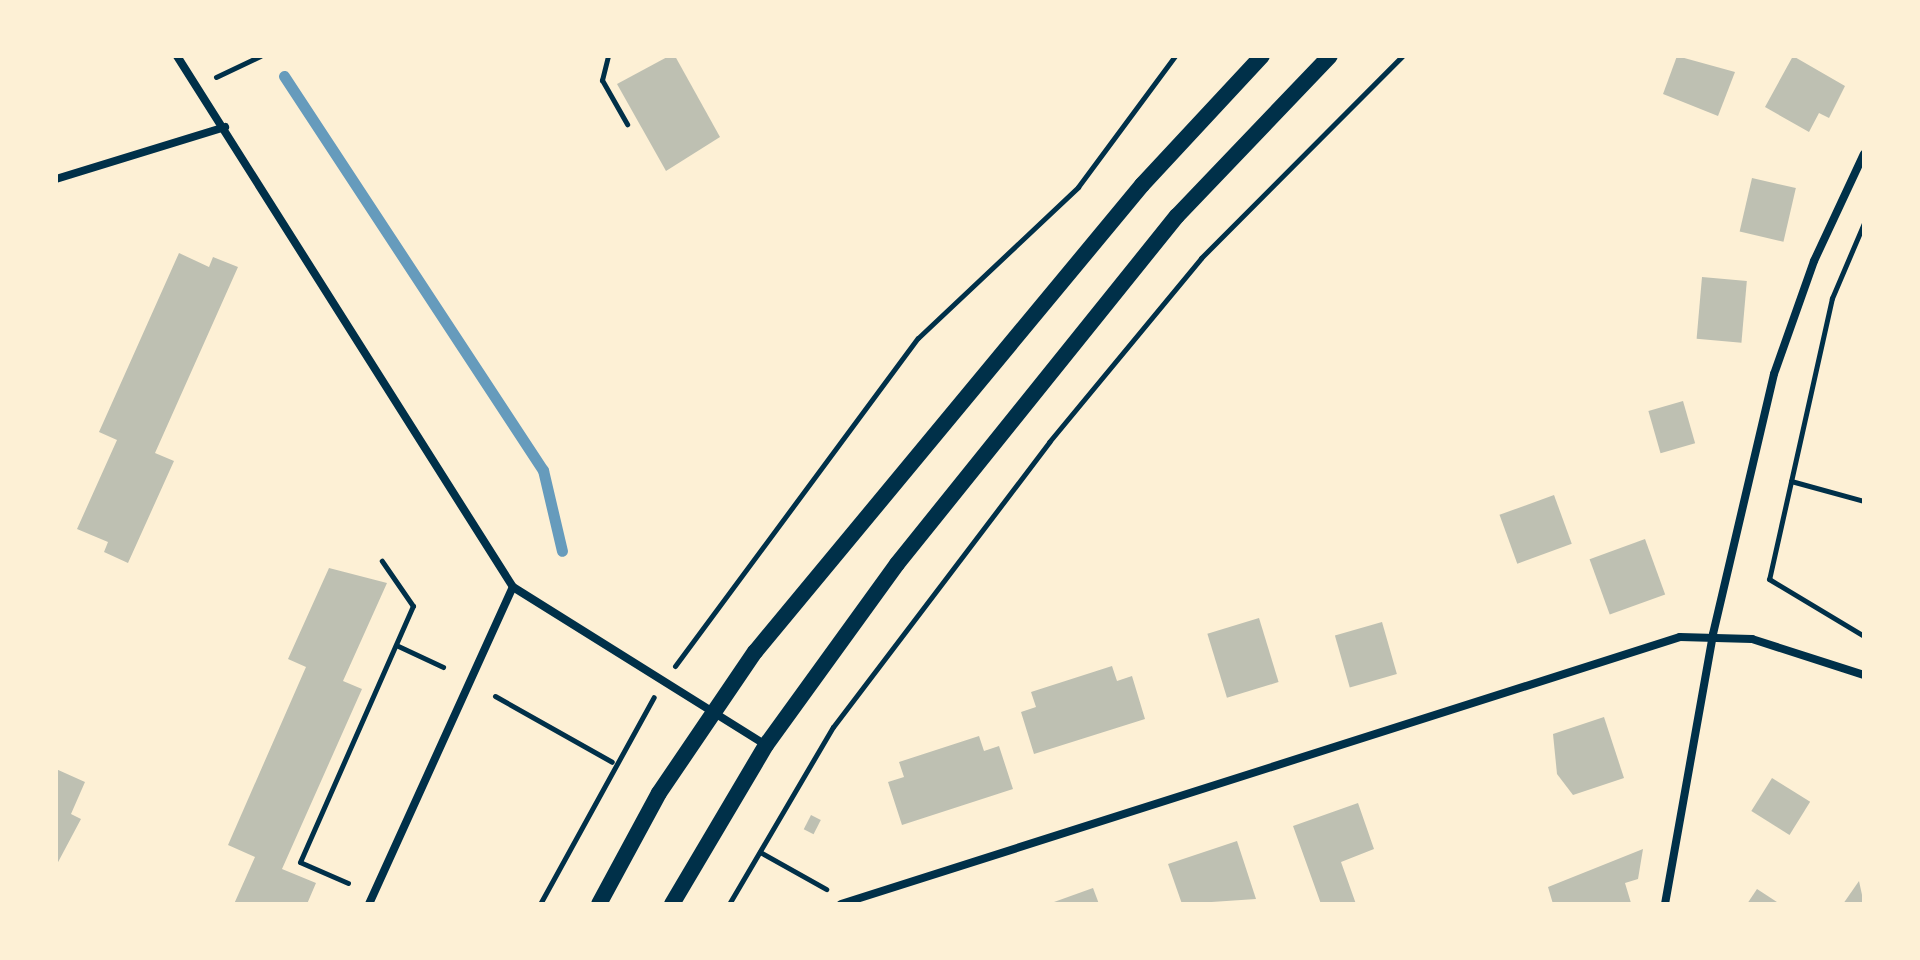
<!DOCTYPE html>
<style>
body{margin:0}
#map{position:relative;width:1920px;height:960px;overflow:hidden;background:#fdf0d5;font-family:"DejaVu Sans",sans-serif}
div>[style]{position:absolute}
.stream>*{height:11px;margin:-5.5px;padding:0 5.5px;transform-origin:5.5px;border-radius:5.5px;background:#669bbc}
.building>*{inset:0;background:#bec0b2;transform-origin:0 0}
.path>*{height:5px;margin:-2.5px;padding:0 2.5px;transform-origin:2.5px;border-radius:2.5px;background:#003049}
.minor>*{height:8px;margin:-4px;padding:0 4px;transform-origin:4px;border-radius:4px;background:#003049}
.secondary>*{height:16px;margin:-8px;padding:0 8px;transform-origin:8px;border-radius:8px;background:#003049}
span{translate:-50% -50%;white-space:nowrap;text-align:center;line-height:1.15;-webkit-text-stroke:8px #fdf0d5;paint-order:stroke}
.frame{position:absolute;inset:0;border:58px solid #fdf0d5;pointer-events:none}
</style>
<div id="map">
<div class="stream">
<i style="left:284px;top:76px;width:472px;rotate:56.7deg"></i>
<i style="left:543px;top:470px;width:83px;rotate:76.8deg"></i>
</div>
<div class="building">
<i style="clip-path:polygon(669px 56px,675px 56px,720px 137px,666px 171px,617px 84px)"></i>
<i style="clip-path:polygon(1677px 56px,1735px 72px,1718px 116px,1663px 94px)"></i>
<i style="clip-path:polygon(1793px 56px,1845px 86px,1829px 118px,1819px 113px,1809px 132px,1765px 107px)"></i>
<i style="left:1752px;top:178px;width:45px;height:55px;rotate:13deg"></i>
<i style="clip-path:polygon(179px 253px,209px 267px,213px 257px,238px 267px,155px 453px,174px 461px,128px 563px,104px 552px,108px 542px,77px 529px,117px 440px,99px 432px)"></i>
<i style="left:1702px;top:277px;width:45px;height:62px;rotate:5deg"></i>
<i style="left:1683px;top:401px;width:44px;height:36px;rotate:74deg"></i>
<i style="left:1554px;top:495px;width:52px;height:58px;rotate:70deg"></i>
<i style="left:1645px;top:539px;width:59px;height:59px;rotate:70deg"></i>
<i style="clip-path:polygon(329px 568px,387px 583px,343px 681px,362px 689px,282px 869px,316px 883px,307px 904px,234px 904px,255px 857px,228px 845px,306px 667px,288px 659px)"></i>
<i style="left:1259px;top:618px;width:67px;height:54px;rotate:73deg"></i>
<i style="left:1382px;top:622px;width:54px;height:49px;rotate:74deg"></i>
<i style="clip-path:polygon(1112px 666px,1117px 681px,1132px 676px,1145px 719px,1034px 754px,1021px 712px,1036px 707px,1031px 692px)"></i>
<i style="clip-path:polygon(1604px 717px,1624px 778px,1573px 795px,1557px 774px,1553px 734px)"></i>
<i style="clip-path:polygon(979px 736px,984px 751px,999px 746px,1013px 789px,902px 825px,888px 782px,904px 777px,899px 762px)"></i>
<i style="clip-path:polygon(56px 769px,85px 782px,71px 814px,81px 819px,56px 866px)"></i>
<i style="left:1772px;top:778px;width:45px;height:39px;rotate:32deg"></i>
<i style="clip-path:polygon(1358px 803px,1374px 849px,1341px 862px,1356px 904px,1321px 904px,1293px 826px)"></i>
<i style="left:811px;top:815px;width:11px;height:16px;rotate:27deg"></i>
<i style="clip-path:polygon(1237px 841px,1256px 899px,1182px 904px,1168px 864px)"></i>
<i style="clip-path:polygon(1643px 849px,1638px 879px,1625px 883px,1631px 903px,1553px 904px,1548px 887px)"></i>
<i style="clip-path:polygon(1859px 881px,1864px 904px,1843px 904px)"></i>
<i style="clip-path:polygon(1093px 888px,1099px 904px,1055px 904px,1054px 902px)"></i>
<i style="clip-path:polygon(1757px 889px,1780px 904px,1747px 904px)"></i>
</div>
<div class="path">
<i style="left:608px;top:56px;width:25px;rotate:104deg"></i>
<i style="left:602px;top:80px;width:51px;rotate:60.4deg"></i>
<i style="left:216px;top:77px;width:49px;rotate:-25.5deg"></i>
<i style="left:1864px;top:223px;width:82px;rotate:113.1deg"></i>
<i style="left:1832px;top:298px;width:288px;rotate:102.6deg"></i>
<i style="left:1769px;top:579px;width:111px;rotate:31deg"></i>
<i style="left:1791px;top:481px;width:76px;rotate:15.3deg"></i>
<i style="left:396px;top:645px;width:52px;rotate:25.1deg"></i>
<i style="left:675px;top:666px;width:408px;rotate:-53.5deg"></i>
<i style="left:918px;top:338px;width:220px;rotate:-43.3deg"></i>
<i style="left:1078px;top:187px;width:163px;rotate:-53.5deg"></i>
<i style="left:495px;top:696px;width:134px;rotate:29.4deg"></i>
<i style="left:760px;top:852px;width:76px;rotate:29.3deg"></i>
<i style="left:348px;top:883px;width:52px;rotate:-156.4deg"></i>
<i style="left:300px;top:862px;width:280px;rotate:-66.2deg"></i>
<i style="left:413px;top:606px;width:55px;rotate:-124.6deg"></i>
<i style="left:540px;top:904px;width:236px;rotate:-61.2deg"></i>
<i style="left:729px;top:904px;width:205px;rotate:-59.6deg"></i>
<i style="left:833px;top:727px;width:358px;rotate:-52.8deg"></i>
<i style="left:1049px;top:442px;width:239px;rotate:-50.4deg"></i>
<i style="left:1201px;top:258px;width:285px;rotate:-45.1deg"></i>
</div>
<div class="minor">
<i style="left:177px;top:56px;width:628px;rotate:57.68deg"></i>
<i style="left:513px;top:587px;width:298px;rotate:32deg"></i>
<i style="left:56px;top:179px;width:177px;rotate:-17.1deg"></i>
<i style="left:369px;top:904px;width:348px;rotate:-65.6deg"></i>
<i style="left:841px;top:904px;width:880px;rotate:-17.65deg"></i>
<i style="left:1680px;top:637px;width:72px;rotate:1.6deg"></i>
<i style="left:1752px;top:639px;width:118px;rotate:17.8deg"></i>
<i style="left:1665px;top:904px;width:274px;rotate:-79.9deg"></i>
<i style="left:1713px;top:634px;width:267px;rotate:-76.8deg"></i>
<i style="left:1774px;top:374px;width:120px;rotate:-70.5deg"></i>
<i style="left:1814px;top:261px;width:118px;rotate:-65deg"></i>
</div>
<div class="secondary">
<i style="left:599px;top:904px;width:126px;rotate:-61.6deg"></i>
<i style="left:659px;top:793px;width:171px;rotate:-55.8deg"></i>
<i style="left:755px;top:652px;width:607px;rotate:-50.35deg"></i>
<i style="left:1142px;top:185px;width:176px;rotate:-47.1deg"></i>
<i style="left:672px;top:904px;width:185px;rotate:-59.4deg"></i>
<i style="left:766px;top:745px;width:223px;rotate:-54.1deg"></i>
<i style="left:897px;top:564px;width:447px;rotate:-51.2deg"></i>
<i style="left:1177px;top:216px;width:221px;rotate:-46.3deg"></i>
</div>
<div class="frame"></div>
</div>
